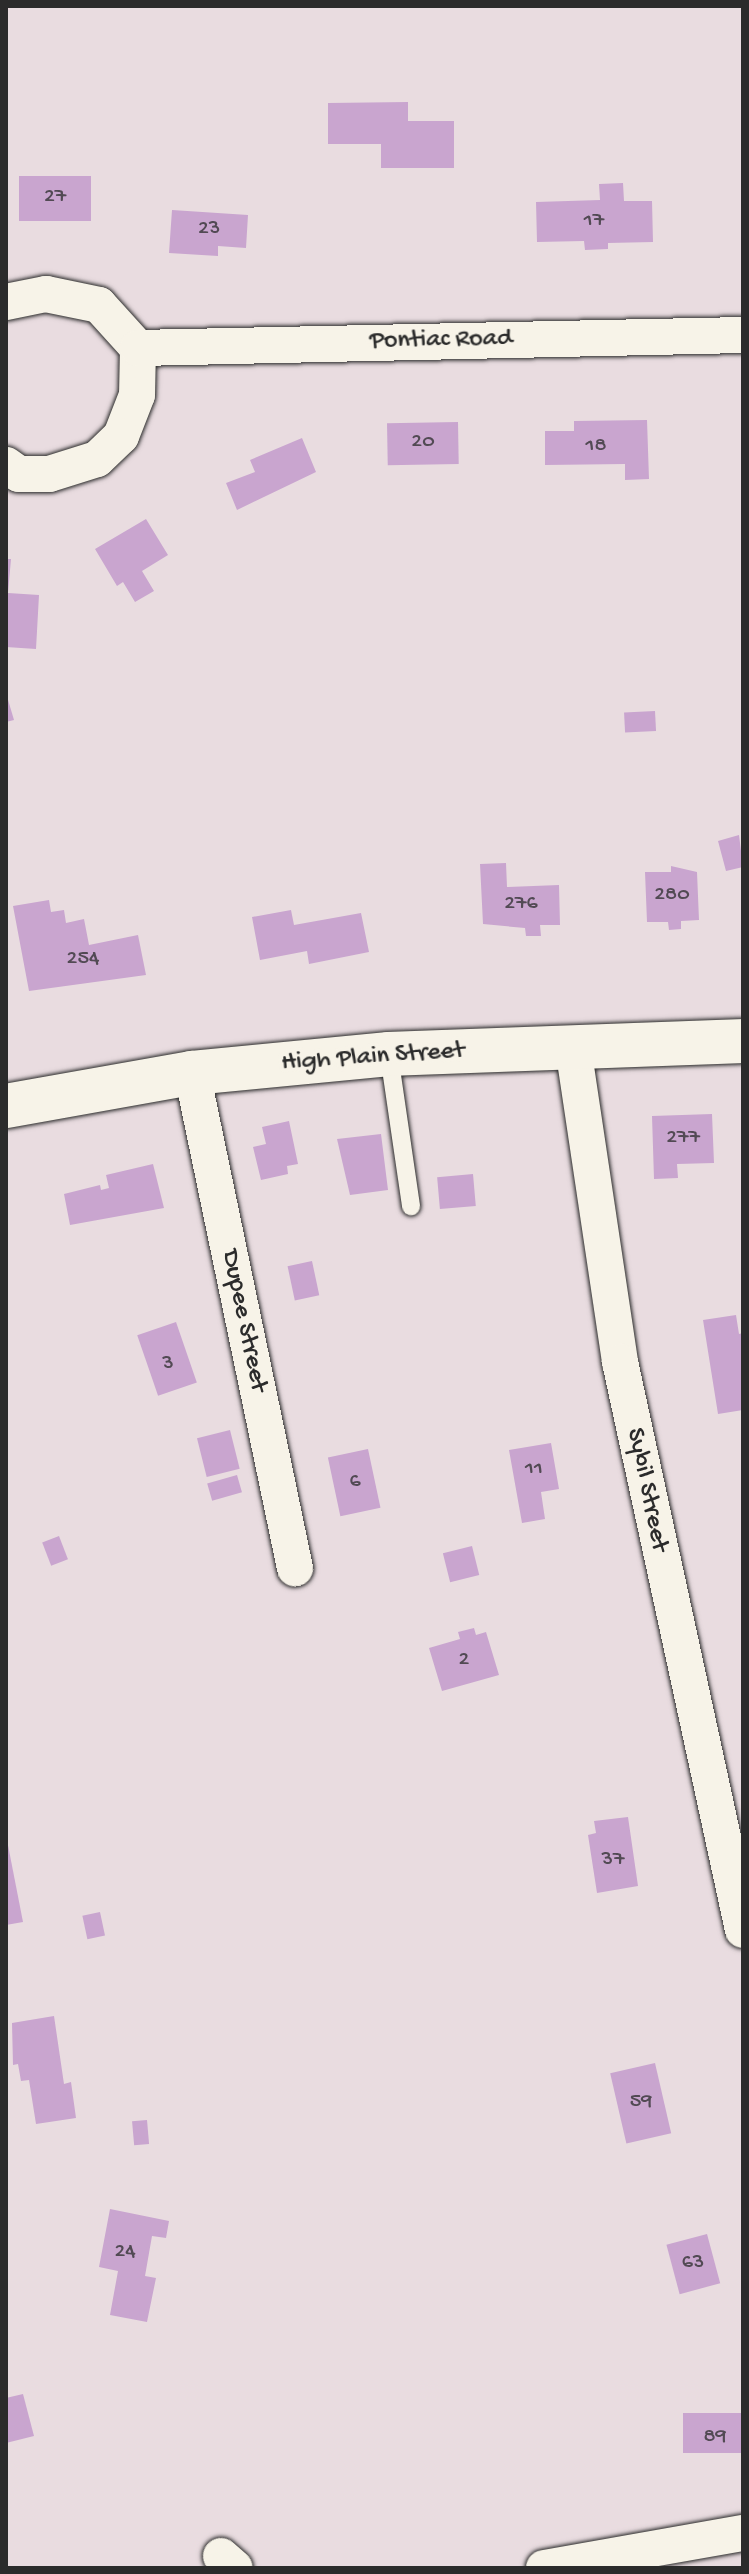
<!DOCTYPE html>
<style>
body{margin:0}
#map{position:relative;width:749px;height:2574px;overflow:hidden;background:#e9dce0;font-family:"Gochi Hand",sans-serif}
div>[style]{position:absolute}
.building>*{inset:0;background:#c9a5cf;transform-origin:0 0}
.roads{filter:drop-shadow(0 0 2px #2b2b2b) drop-shadow(0 0 2px #2b2b2b)}
.service>*{height:18px;margin:-9px;padding:0 9px;transform-origin:9px;border-radius:9px;background:#f7f3e8}
.minor>*{height:36px;margin:-18px;padding:0 18px;transform-origin:18px;border-radius:18px;background:#f7f3e8}
.secondary>*{height:44px;margin:-22px;padding:0 22px;transform-origin:22px;border-radius:22px;background:#f7f3e8}
span{translate:-50% -50%;white-space:nowrap;text-align:center;line-height:1.15;-webkit-text-stroke:8px #f7f3e8;paint-order:stroke}
.number-label{font-size:22px;color:#524a54}
.number-label span{-webkit-text-stroke-width:0}
.street-label{font-size:26px;color:#2b2b2b}
.frame{position:absolute;inset:0;border:8px solid #2b2b2b;pointer-events:none}
</style>
<div id="map">
<div class="building">
<i style="clip-path:polygon(408px 102px,408px 121px,454px 121px,454px 168px,381px 168px,381px 144px,328px 144px,328px 103px)"></i>
<i style="left:19px;top:176px;width:72px;height:45px"></i>
<i style="clip-path:polygon(623px 183px,624px 201px,652px 201px,653px 242px,608px 243px,608px 249px,585px 250px,584px 241px,537px 242px,536px 202px,600px 200px,599px 184px)"></i>
<i style="clip-path:polygon(172px 210px,248px 215px,246px 248px,218px 246px,218px 256px,169px 253px)"></i>
<i style="clip-path:polygon(647px 420px,649px 479px,625px 480px,625px 464px,545px 465px,545px 431px,574px 431px,574px 421px)"></i>
<i style="left:458px;top:422px;width:42px;height:71px;rotate:89deg"></i>
<i style="clip-path:polygon(302px 438px,316px 472px,237px 510px,226px 483px,255px 472px,250px 460px)"></i>
<i style="clip-path:polygon(146px 519px,168px 555px,142px 571px,154px 591px,135px 602px,123px 582px,117px 586px,95px 549px)"></i>
<i style="clip-path:polygon(6px 559px,11px 559px,8px 593px,39px 595px,36px 649px,6px 647px)"></i>
<i style="clip-path:polygon(6px 693px,14px 720px,6px 722px)"></i>
<i style="left:655px;top:711px;width:20px;height:31px;rotate:87deg"></i>
<i style="clip-path:polygon(739px 835px,743px 867px,726px 871px,718px 841px)"></i>
<i style="clip-path:polygon(506px 863px,507px 887px,559px 885px,560px 925px,540px 925px,541px 936px,526px 936px,525px 928px,483px 924px,480px 864px)"></i>
<i style="clip-path:polygon(671px 866px,697px 872px,699px 920px,681px 921px,681px 929px,669px 930px,668px 922px,647px 922px,645px 872px,671px 872px)"></i>
<i style="clip-path:polygon(49px 900px,51px 912px,64px 910px,66px 923px,84px 919px,89px 945px,138px 935px,146px 975px,29px 991px,13px 906px)"></i>
<i style="clip-path:polygon(291px 910px,294px 925px,361px 913px,369px 952px,309px 964px,307px 951px,260px 960px,252px 917px)"></i>
<i style="clip-path:polygon(712px 1114px,714px 1163px,677px 1164px,678px 1178px,654px 1179px,652px 1116px)"></i>
<i style="clip-path:polygon(289px 1121px,298px 1164px,287px 1166px,288px 1174px,261px 1180px,253px 1147px,266px 1144px,262px 1127px)"></i>
<i style="clip-path:polygon(381px 1134px,388px 1190px,350px 1195px,337px 1139px)"></i>
<i style="clip-path:polygon(153px 1164px,164px 1208px,70px 1225px,64px 1194px,100px 1185px,101px 1190px,109px 1188px,106px 1175px)"></i>
<i style="left:473px;top:1174px;width:32px;height:36px;rotate:85deg"></i>
<i style="left:312px;top:1261px;width:35px;height:25px;rotate:78deg"></i>
<i style="clip-path:polygon(736px 1315px,739px 1334px,743px 1333px,743px 1410px,718px 1414px,703px 1320px)"></i>
<i style="left:176px;top:1322px;width:64px;height:41px;rotate:71deg"></i>
<i style="left:230px;top:1430px;width:40px;height:34px;rotate:76deg"></i>
<i style="clip-path:polygon(551px 1443px,559px 1489px,541px 1492px,545px 1519px,522px 1523px,509px 1450px)"></i>
<i style="left:368px;top:1449px;width:60px;height:41px;rotate:78deg"></i>
<i style="left:237px;top:1475px;width:18px;height:31px;rotate:74deg"></i>
<i style="left:59px;top:1536px;width:25px;height:18px;rotate:69deg"></i>
<i style="left:472px;top:1546px;width:30px;height:30px;rotate:76deg"></i>
<i style="clip-path:polygon(474px 1628px,476px 1635px,486px 1632px,499px 1675px,442px 1691px,429px 1648px,460px 1639px,458px 1632px)"></i>
<i style="clip-path:polygon(628px 1817px,638px 1886px,597px 1893px,588px 1835px,596px 1833px,594px 1821px)"></i>
<i style="clip-path:polygon(6px 1835px,23px 1922px,6px 1925px)"></i>
<i style="left:100px;top:1912px;width:24px;height:18px;rotate:78deg"></i>
<i style="clip-path:polygon(54px 2016px,64px 2084px,71px 2082px,76px 2118px,36px 2124px,29px 2080px,21px 2081px,18px 2064px,13px 2065px,12px 2023px)"></i>
<i style="left:655px;top:2063px;width:72px;height:46px;rotate:77deg"></i>
<i style="left:147px;top:2120px;width:24px;height:15px;rotate:85deg"></i>
<i style="clip-path:polygon(110px 2209px,169px 2221px,166px 2238px,152px 2236px,145px 2276px,156px 2278px,147px 2322px,110px 2315px,118px 2271px,99px 2267px)"></i>
<i style="left:707px;top:2234px;width:51px;height:42px;rotate:75deg"></i>
<i style="clip-path:polygon(23px 2394px,34px 2436px,6px 2443px,6px 2398px)"></i>
<i style="left:743px;top:2413px;width:40px;height:60px;rotate:90deg"></i>
</div>
<div class="roads">
<div class="service">
<i style="left:389px;top:1055px;width:153px;rotate:81.7deg"></i>
</div>
<div class="minor">
<i style="left:6px;top:302px;width:41px;rotate:-11.3deg"></i>
<i style="left:46px;top:294px;width:54px;rotate:11.7deg"></i>
<i style="left:99px;top:305px;width:58px;rotate:47.8deg"></i>
<i style="left:138px;top:348px;width:47px;rotate:91.2deg"></i>
<i style="left:137px;top:395px;width:44px;rotate:111.3deg"></i>
<i style="left:121px;top:436px;width:33px;rotate:136deg"></i>
<i style="left:97px;top:459px;width:50px;rotate:162.6deg"></i>
<i style="left:49px;top:474px;width:30px;rotate:180deg"></i>
<i style="left:19px;top:474px;width:16px;rotate:-145deg"></i>
<i style="left:138px;top:348px;width:605px;rotate:-1.23deg"></i>
<i style="left:573px;top:1047px;width:318px;rotate:81.5deg"></i>
<i style="left:620px;top:1362px;width:581px;rotate:77.78deg"></i>
<i style="left:192px;top:1073px;width:506px;rotate:78.25deg"></i>
<i style="left:221px;top:2556px;width:18px;rotate:41deg"></i>
<i style="left:544px;top:2568px;width:202px;rotate:-10deg"></i>
</div>
<div class="secondary">
<i style="left:6px;top:1106px;width:189px;rotate:-10.1deg"></i>
<i style="left:192px;top:1073px;width:198px;rotate:-5.5deg"></i>
<i style="left:389px;top:1054px;width:354px;rotate:-2.1deg"></i>
</div>
</div>
<div class="number-label">
<span style="left:55px;top:198px">27</span>
<span style="left:594px;top:222px">17</span>
<span style="left:209px;top:230px">23</span>
<span style="left:423px;top:443px">20</span>
<span style="left:596px;top:447px">18</span>
<span style="left:672px;top:896px">280</span>
<span style="left:521px;top:905px">276</span>
<span style="left:83px;top:960px">254</span>
<span style="left:683px;top:1139px">277</span>
<span style="left:168px;top:1365px">3</span>
<span style="left:534px;top:1470px">11</span>
<span style="left:355px;top:1483px">6</span>
<span style="left:464px;top:1661px">2</span>
<span style="left:613px;top:1861px">37</span>
<span style="left:641px;top:2103px">59</span>
<span style="left:125px;top:2253px">24</span>
<span style="left:693px;top:2264px">63</span>
<span style="left:715px;top:2438px">89</span>
</div>
<div class="street-label">
<span style="left:441px;top:341px;rotate:-1deg">Pontiac Road</span>
<span style="left:373px;top:1058px;rotate:-4deg">High Plain Street</span>
<span style="left:243px;top:1321px;rotate:78deg">Dupee Street</span>
<span style="left:646px;top:1490px;rotate:78deg">Sybil Street</span>
</div>
<div class="frame"></div>
</div>
